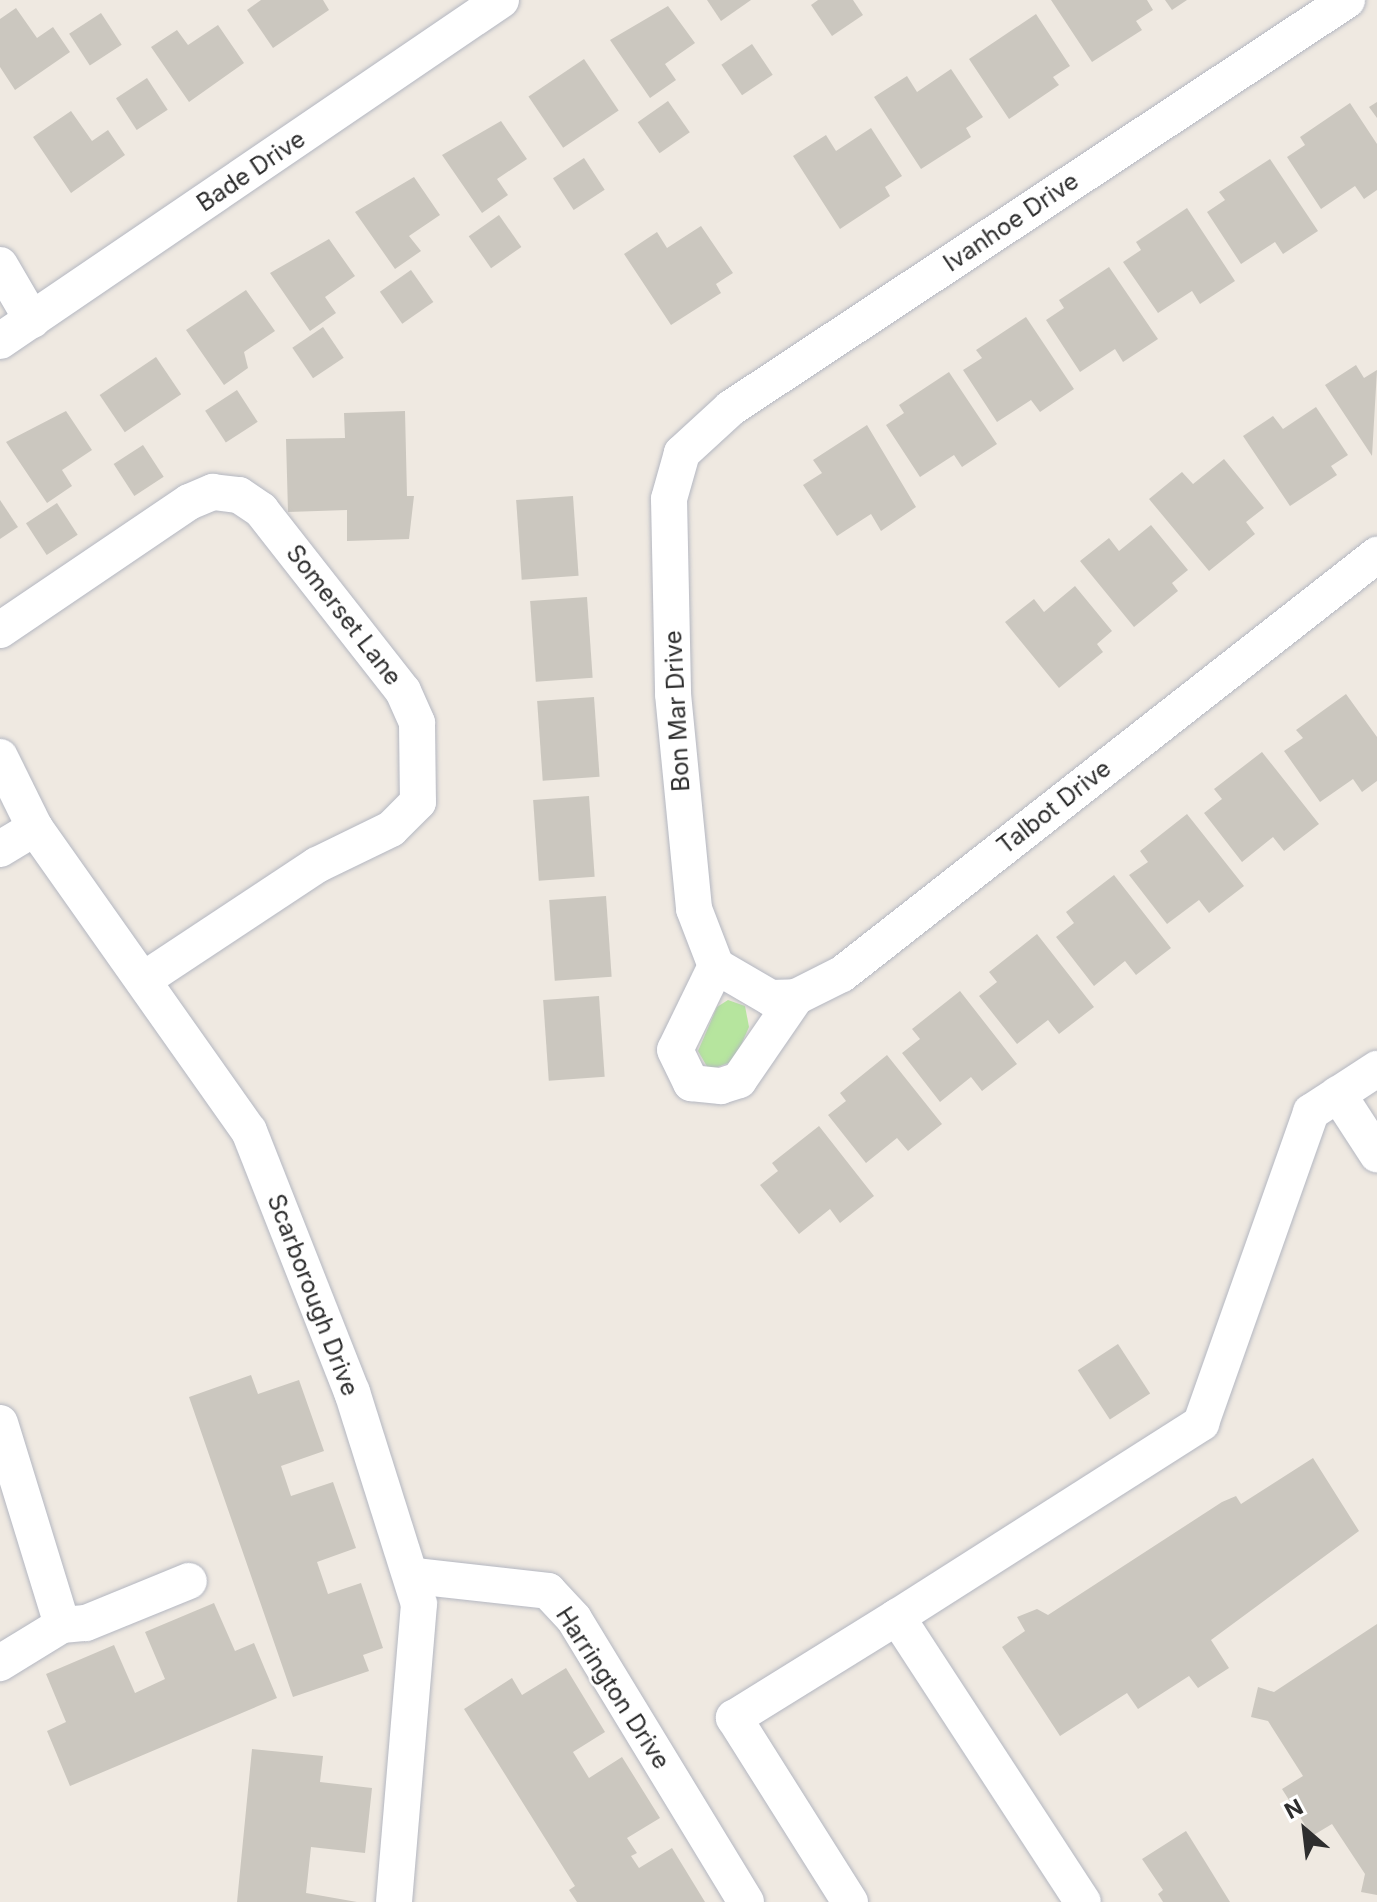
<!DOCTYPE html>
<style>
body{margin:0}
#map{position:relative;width:1377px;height:1902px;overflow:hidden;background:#efe9e1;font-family:Inter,sans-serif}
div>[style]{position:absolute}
.green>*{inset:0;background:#b6e59e}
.building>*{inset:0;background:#cbc7bf;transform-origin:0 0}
.roads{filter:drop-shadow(0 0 2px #b4b7c1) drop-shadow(0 0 2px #b4b7c1)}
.minor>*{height:36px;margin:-18px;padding:0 18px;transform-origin:18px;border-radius:18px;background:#fff}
span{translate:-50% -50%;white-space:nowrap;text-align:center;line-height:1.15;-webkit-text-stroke:6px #fff;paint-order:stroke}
.street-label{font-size:24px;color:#2e2e2e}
.north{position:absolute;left:1265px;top:1790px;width:80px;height:80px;-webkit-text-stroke:6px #fff;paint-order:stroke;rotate:332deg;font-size:22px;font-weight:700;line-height:32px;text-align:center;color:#2e2e2e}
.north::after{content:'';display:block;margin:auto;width:28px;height:36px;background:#2e2e2e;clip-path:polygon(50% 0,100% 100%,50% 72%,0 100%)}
</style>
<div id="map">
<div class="green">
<i style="clip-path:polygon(728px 1000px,745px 1006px,749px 1027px,734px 1061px,709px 1070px,698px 1051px,717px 1007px)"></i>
</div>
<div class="building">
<i style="clip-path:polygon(261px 0,323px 0,329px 10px,273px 48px,247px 10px)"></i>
<i style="clip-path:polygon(707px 0,751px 0,721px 21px)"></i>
<i style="clip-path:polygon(818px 0,853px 0,863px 15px,832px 36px,811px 5px)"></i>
<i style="clip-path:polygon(1051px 0,1147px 0,1153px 10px,1136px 21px,1142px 30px,1092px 62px)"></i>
<i style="clip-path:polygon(1165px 0,1187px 0,1172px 10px)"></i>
<i style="clip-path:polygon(668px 6px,695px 43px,665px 64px,676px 80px,650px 98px,610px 40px)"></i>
<i style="clip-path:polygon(16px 8px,37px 38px,53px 27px,70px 52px,15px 90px,0 67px,0 19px)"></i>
<i style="left:101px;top:13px;width:38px;height:38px;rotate:57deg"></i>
<i style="clip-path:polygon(1036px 14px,1070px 66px,1053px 77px,1059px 85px,1009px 119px,969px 59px)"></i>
<i style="clip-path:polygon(218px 25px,244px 63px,189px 102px,151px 47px,177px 30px,188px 45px)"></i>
<i style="left:752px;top:44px;width:37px;height:37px;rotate:56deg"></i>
<i style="left:584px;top:59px;width:62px;height:67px;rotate:56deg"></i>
<i style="clip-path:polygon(951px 69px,983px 117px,966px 128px,971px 137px,921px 169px,874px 97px,907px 76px,917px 92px)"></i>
<i style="left:147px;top:78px;width:38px;height:37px;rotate:57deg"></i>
<i style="left:668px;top:101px;width:38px;height:37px;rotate:55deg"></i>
<i style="clip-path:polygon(1377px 102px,1377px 118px,1369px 107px)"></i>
<i style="clip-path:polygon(1350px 103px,1377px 144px,1377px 190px,1364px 199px,1355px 186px,1321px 209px,1287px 157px,1305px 145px,1300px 137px)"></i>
<i style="clip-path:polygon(71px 111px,92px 141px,108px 130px,125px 155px,71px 193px,33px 137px)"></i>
<i style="clip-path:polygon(501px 121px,527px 159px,497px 179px,508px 195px,482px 213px,442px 155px)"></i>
<i style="clip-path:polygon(871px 128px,902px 176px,885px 187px,890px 196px,840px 229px,793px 156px,826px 135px,836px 151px)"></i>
<i style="left:584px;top:158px;width:38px;height:37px;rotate:57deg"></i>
<i style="clip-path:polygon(1270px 159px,1318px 231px,1283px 254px,1275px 242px,1241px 264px,1207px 212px,1225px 200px,1219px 192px)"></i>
<i style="clip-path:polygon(414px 177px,440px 215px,409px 236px,421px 251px,395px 269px,355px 212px)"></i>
<i style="clip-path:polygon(1187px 208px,1235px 281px,1200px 304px,1192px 291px,1158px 313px,1123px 262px,1141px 250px,1136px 242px)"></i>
<i style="left:499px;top:215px;width:39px;height:37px;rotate:55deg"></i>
<i style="clip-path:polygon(701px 226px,733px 273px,716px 284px,721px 293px,671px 325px,624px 254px,657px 232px,667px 248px)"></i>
<i style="clip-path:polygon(329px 239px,355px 276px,325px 297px,336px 313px,310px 331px,270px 273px)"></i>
<i style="clip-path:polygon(1109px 267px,1158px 339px,1123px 362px,1115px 349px,1080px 372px,1046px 320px,1064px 308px,1059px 300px)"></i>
<i style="left:411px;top:270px;width:39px;height:38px;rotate:55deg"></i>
<i style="clip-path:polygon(246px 290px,275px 331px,244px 352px,248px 368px,224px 385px,186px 330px)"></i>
<i style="clip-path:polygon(1026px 317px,1074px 389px,1040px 412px,1031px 400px,997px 422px,963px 370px,982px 358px,976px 350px)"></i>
<i style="left:323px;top:327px;width:37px;height:37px;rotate:56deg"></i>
<i style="left:156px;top:357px;width:45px;height:68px;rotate:56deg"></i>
<i style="clip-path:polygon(1356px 365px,1364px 378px,1377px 370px,1372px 456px,1325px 385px)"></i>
<i style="clip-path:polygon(949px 372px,997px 444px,962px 467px,954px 455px,920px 477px,886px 425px,904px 413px,899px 405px)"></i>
<i style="left:237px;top:390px;width:38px;height:38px;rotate:57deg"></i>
<i style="clip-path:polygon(1316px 407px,1348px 455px,1331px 466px,1337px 475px,1290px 506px,1243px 436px,1273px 416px,1283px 429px)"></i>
<i style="clip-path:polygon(66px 411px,92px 450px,62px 470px,72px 486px,47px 503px,6px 442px)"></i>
<i style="clip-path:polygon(405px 411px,407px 496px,414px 496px,409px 539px,347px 541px,347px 510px,288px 512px,286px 439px,345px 438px,344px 413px)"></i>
<i style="clip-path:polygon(867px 425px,916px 507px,881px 531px,871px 514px,837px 536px,803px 485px,822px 473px,813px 460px)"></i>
<i style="left:143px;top:445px;width:38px;height:35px;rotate:57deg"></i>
<i style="clip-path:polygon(1224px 459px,1264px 508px,1246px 522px,1255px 534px,1209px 571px,1149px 499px,1182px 472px,1193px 484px)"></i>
<i style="left:573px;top:496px;width:80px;height:57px;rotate:86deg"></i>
<i style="clip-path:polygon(0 500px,18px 527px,0 539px)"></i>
<i style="left:57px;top:503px;width:38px;height:37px;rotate:57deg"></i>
<i style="clip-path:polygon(1151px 525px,1188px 570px,1172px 583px,1178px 591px,1134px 627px,1080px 561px,1109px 538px,1119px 551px)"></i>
<i style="clip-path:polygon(1075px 586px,1112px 631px,1097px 644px,1103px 652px,1059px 688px,1005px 622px,1034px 599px,1044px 612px)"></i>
<i style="left:587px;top:597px;width:81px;height:57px;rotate:86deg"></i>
<i style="clip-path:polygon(1346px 694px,1377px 737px,1377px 781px,1362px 792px,1353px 779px,1320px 802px,1284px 751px,1303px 738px,1296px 730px)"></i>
<i style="left:594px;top:697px;width:80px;height:57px;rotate:86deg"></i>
<i style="clip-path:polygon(1262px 752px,1319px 824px,1284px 851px,1273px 837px,1242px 862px,1204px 813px,1222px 799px,1214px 789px)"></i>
<i style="left:589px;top:796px;width:81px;height:56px;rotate:86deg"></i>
<i style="clip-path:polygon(1187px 814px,1244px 886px,1209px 913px,1199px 900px,1167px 924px,1129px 875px,1148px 862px,1140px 851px)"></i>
<i style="clip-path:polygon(1114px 875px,1171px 948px,1136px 975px,1125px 961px,1094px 986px,1056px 937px,1074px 923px,1066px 912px)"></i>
<i style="left:606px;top:896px;width:81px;height:57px;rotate:86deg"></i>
<i style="clip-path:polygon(1037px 934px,1094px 1007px,1059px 1034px,1048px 1020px,1017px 1044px,979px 996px,997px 982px,989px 972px)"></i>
<i style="clip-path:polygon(960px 991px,1017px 1064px,982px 1091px,971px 1077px,940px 1102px,902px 1053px,920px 1039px,912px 1029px)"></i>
<i style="left:599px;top:996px;width:81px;height:56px;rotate:86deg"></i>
<i style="clip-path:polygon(887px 1055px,942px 1124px,908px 1151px,897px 1138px,866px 1163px,828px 1115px,846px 1101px,840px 1093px)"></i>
<i style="clip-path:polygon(819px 1126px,874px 1196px,840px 1223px,830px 1209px,799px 1234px,760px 1185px,778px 1171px,772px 1163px)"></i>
<i style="left:1118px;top:1344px;width:59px;height:48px;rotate:57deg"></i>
<i style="clip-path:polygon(251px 1375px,258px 1394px,299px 1380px,324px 1451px,281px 1466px,291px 1496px,333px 1482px,356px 1548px,317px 1562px,328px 1594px,361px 1583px,383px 1648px,363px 1655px,369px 1671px,293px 1697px,189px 1397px)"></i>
<i style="clip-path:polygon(1313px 1458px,1359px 1531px,1211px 1640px,1229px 1668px,1198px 1688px,1189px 1676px,1138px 1709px,1127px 1693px,1060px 1736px,1002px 1647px,1025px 1631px,1017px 1617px,1037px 1609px,1048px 1615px,1222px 1502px,1236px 1496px,1241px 1504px)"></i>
<i style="clip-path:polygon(214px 1603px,235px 1651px,254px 1643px,277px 1698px,70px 1786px,47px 1731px,66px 1722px,46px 1674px,114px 1645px,135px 1693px,165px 1679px,145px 1632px)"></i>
<i style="clip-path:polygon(1377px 1624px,1377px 1895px,1361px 1892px,1365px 1874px,1332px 1824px,1312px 1836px,1282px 1789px,1303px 1776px,1268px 1721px,1251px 1717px,1258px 1687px,1274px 1692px)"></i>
<i style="clip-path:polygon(566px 1668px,605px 1732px,573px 1752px,589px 1778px,622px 1757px,660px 1818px,627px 1838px,637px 1853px,631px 1856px,639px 1868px,672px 1848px,705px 1902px,577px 1902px,569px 1890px,575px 1886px,464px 1709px,512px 1678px,522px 1695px)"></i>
<i style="clip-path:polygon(252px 1749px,323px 1756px,320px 1782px,372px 1788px,365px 1853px,311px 1847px,306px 1893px,357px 1902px,237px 1902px)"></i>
<i style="clip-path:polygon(1186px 1831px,1206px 1863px,1230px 1902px,1163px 1902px,1158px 1894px,1163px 1890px,1142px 1859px)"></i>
</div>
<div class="roads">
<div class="minor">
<i style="left:1347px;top:0;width:739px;rotate:146.48deg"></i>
<i style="left:731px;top:408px;width:67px;rotate:137.4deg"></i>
<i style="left:682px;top:453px;width:48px;rotate:105.8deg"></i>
<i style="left:669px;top:499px;width:195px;rotate:88.8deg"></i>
<i style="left:673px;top:694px;width:216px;rotate:84.4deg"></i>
<i style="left:694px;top:909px;width:61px;rotate:68.9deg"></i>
<i style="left:716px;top:966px;width:64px;rotate:30.2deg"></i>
<i style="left:771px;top:998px;width:25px;rotate:-2deg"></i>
<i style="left:796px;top:997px;width:51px;rotate:-26.6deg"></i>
<i style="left:842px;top:974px;width:680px;rotate:-38.07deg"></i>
<i style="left:0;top:265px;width:64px;rotate:59.8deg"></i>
<i style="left:0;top:341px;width:606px;rotate:-34.24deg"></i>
<i style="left:0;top:630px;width:228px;rotate:-34.1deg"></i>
<i style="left:189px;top:502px;width:26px;rotate:-23deg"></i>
<i style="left:213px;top:492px;width:26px;rotate:7deg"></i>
<i style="left:239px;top:495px;width:27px;rotate:34deg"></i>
<i style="left:261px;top:510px;width:230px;rotate:51.9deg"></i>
<i style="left:403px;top:691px;width:35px;rotate:66deg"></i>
<i style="left:417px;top:723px;width:79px;rotate:89.3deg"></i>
<i style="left:418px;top:802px;width:38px;rotate:135deg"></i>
<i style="left:391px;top:829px;width:82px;rotate:154.1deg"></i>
<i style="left:317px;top:865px;width:205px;rotate:146.5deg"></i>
<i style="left:0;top:757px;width:79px;rotate:63.8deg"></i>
<i style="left:35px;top:828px;width:371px;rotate:54.8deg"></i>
<i style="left:249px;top:1131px;width:281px;rotate:68.5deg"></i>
<i style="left:352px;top:1392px;width:222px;rotate:72.5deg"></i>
<i style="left:419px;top:1604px;width:299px;rotate:94.8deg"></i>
<i style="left:0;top:849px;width:41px;rotate:-31deg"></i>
<i style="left:716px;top:966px;width:93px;rotate:116deg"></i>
<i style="left:675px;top:1050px;width:37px;rotate:64deg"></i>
<i style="left:691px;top:1083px;width:30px;rotate:6deg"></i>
<i style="left:721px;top:1086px;width:19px;rotate:-18deg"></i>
<i style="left:739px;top:1080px;width:101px;rotate:-55.5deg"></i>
<i style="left:1338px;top:1094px;width:72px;rotate:57deg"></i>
<i style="left:0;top:1423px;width:211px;rotate:72.9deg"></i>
<i style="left:62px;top:1625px;width:73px;rotate:148.5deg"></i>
<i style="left:415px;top:1576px;width:134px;rotate:6.4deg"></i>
<i style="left:548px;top:1591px;width:38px;rotate:47deg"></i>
<i style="left:574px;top:1619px;width:331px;rotate:58.7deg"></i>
<i style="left:897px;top:1617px;width:361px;rotate:-32.5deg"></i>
<i style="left:1201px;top:1423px;width:330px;rotate:-70.5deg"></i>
<i style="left:1311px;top:1112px;width:79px;rotate:-33.1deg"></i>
<i style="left:62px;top:1625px;width:24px;rotate:-5deg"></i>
<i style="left:86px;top:1623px;width:111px;rotate:-22.2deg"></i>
<i style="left:850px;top:1902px;width:218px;rotate:-122.2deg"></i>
<i style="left:734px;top:1718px;width:192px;rotate:-31.8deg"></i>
<i style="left:897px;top:1617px;width:340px;rotate:56.9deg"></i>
</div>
</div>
<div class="street-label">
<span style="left:251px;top:171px;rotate:-34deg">Bade Drive</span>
<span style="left:1011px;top:222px;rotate:-34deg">Ivanhoe Drive</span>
<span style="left:344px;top:615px;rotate:52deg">Somerset Lane</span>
<span style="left:677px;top:711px;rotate:-93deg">Bon Mar Drive</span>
<span style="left:1054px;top:807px;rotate:-38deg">Talbot Drive</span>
<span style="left:313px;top:1295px;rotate:69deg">Scarborough Drive</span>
<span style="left:613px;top:1688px;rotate:57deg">Harrington Drive</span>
</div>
<div class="north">N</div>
</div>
